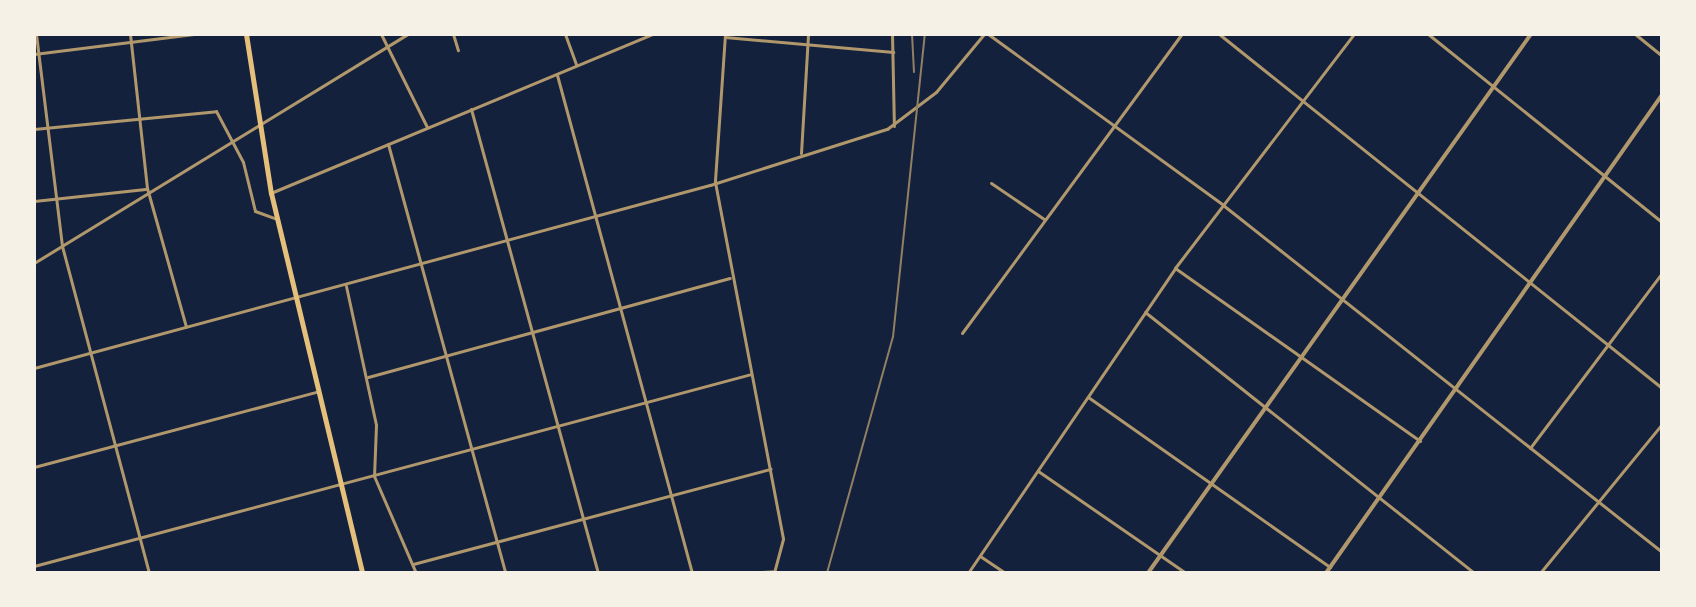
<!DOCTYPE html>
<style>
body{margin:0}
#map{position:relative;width:1696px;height:607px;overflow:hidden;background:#14213d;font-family:"PT Serif",serif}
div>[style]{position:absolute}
.minor>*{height:3px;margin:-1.5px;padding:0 1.5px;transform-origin:1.5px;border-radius:1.5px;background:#b1986c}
.tertiary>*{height:4px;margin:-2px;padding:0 2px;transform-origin:2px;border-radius:2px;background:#b1986c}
.primary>*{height:5px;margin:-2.5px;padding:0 2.5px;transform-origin:2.5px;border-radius:2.5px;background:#e5c07b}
.rail>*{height:2px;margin:-1px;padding:0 1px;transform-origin:1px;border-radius:1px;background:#918062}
span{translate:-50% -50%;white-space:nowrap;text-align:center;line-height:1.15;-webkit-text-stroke:6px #f6f1e7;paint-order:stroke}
.frame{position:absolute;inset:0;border:36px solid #f6f1e7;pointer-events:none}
</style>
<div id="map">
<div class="minor">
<i style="left:36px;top:34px;width:214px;rotate:83deg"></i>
<i style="left:62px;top:246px;width:338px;rotate:75.1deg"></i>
<i style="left:130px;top:34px;width:155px;rotate:83.7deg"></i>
<i style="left:147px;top:188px;width:144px;rotate:74.3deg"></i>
<i style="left:381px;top:34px;width:104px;rotate:63.7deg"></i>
<i style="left:453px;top:34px;width:17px;rotate:73deg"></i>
<i style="left:565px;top:34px;width:33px;rotate:70deg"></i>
<i style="left:725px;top:34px;width:148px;rotate:93.9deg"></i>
<i style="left:715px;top:182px;width:363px;rotate:79.2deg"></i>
<i style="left:783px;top:539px;width:35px;rotate:105deg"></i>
<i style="left:892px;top:34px;width:92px;rotate:88.8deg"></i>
<i style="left:988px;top:34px;width:291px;rotate:36deg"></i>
<i style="left:1223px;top:205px;width:560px;rotate:38.32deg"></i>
<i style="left:1219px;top:34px;width:567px;rotate:38.63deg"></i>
<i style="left:1428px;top:34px;width:300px;rotate:38.8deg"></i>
<i style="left:1635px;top:34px;width:35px;rotate:39deg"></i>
<i style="left:725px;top:37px;width:169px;rotate:5.1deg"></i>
<i style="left:34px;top:54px;width:161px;rotate:-7.1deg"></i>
<i style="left:557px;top:75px;width:516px;rotate:74.83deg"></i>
<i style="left:471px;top:109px;width:481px;rotate:74.7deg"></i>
<i style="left:34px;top:129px;width:183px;rotate:-5.6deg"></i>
<i style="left:216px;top:111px;width:58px;rotate:62.1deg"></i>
<i style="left:243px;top:162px;width:50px;rotate:76.2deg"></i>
<i style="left:255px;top:211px;width:23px;rotate:20deg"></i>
<i style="left:388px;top:144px;width:445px;rotate:74.7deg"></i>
<i style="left:801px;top:153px;width:119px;rotate:-86.6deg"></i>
<i style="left:991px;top:183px;width:64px;rotate:34.2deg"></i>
<i style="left:273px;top:192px;width:412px;rotate:-22.6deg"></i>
<i style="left:34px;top:201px;width:112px;rotate:-6.2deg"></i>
<i style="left:34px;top:263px;width:439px;rotate:-31.5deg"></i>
<i style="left:1175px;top:268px;width:300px;rotate:35.2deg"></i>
<i style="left:346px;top:286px;width:142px;rotate:77.8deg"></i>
<i style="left:376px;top:425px;width:51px;rotate:92.2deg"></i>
<i style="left:374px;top:476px;width:106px;rotate:66.6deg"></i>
<i style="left:1145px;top:312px;width:420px;rotate:38.4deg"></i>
<i style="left:962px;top:333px;width:371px;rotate:-53.7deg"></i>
<i style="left:34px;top:368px;width:700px;rotate:-15.15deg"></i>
<i style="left:710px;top:185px;width:186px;rotate:-17.6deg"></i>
<i style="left:887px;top:129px;width:61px;rotate:-37.1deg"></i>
<i style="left:936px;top:92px;width:75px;rotate:-50.4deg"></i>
<i style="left:368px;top:377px;width:375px;rotate:-15.3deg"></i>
<i style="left:1088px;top:397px;width:296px;rotate:35.1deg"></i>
<i style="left:1530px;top:448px;width:219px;rotate:-53deg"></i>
<i style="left:34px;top:467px;width:292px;rotate:-14.9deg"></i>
<i style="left:1038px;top:471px;width:180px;rotate:34.6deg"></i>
<i style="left:980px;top:556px;width:30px;rotate:34deg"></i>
<i style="left:413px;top:564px;width:370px;rotate:-14.9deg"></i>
<i style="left:34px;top:566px;width:742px;rotate:-14.99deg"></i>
<i style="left:749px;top:573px;width:26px;rotate:-4deg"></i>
<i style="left:968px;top:573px;width:369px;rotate:-55.8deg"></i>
<i style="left:1175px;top:268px;width:295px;rotate:-52.6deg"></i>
<i style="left:1540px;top:573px;width:193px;rotate:-50.7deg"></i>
</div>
<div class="tertiary">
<i style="left:1148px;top:573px;width:661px;rotate:-54.6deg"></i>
<i style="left:1326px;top:573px;width:584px;rotate:-54.9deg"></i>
</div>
<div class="primary">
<i style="left:246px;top:34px;width:161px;rotate:81.1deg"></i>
<i style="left:271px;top:193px;width:391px;rotate:76.5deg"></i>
</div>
<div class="rail">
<i style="left:912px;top:34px;width:38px;rotate:87deg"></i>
<i style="left:827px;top:573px;width:245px;rotate:-74.4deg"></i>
<i style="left:893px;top:337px;width:305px;rotate:-84deg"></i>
</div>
<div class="frame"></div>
</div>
